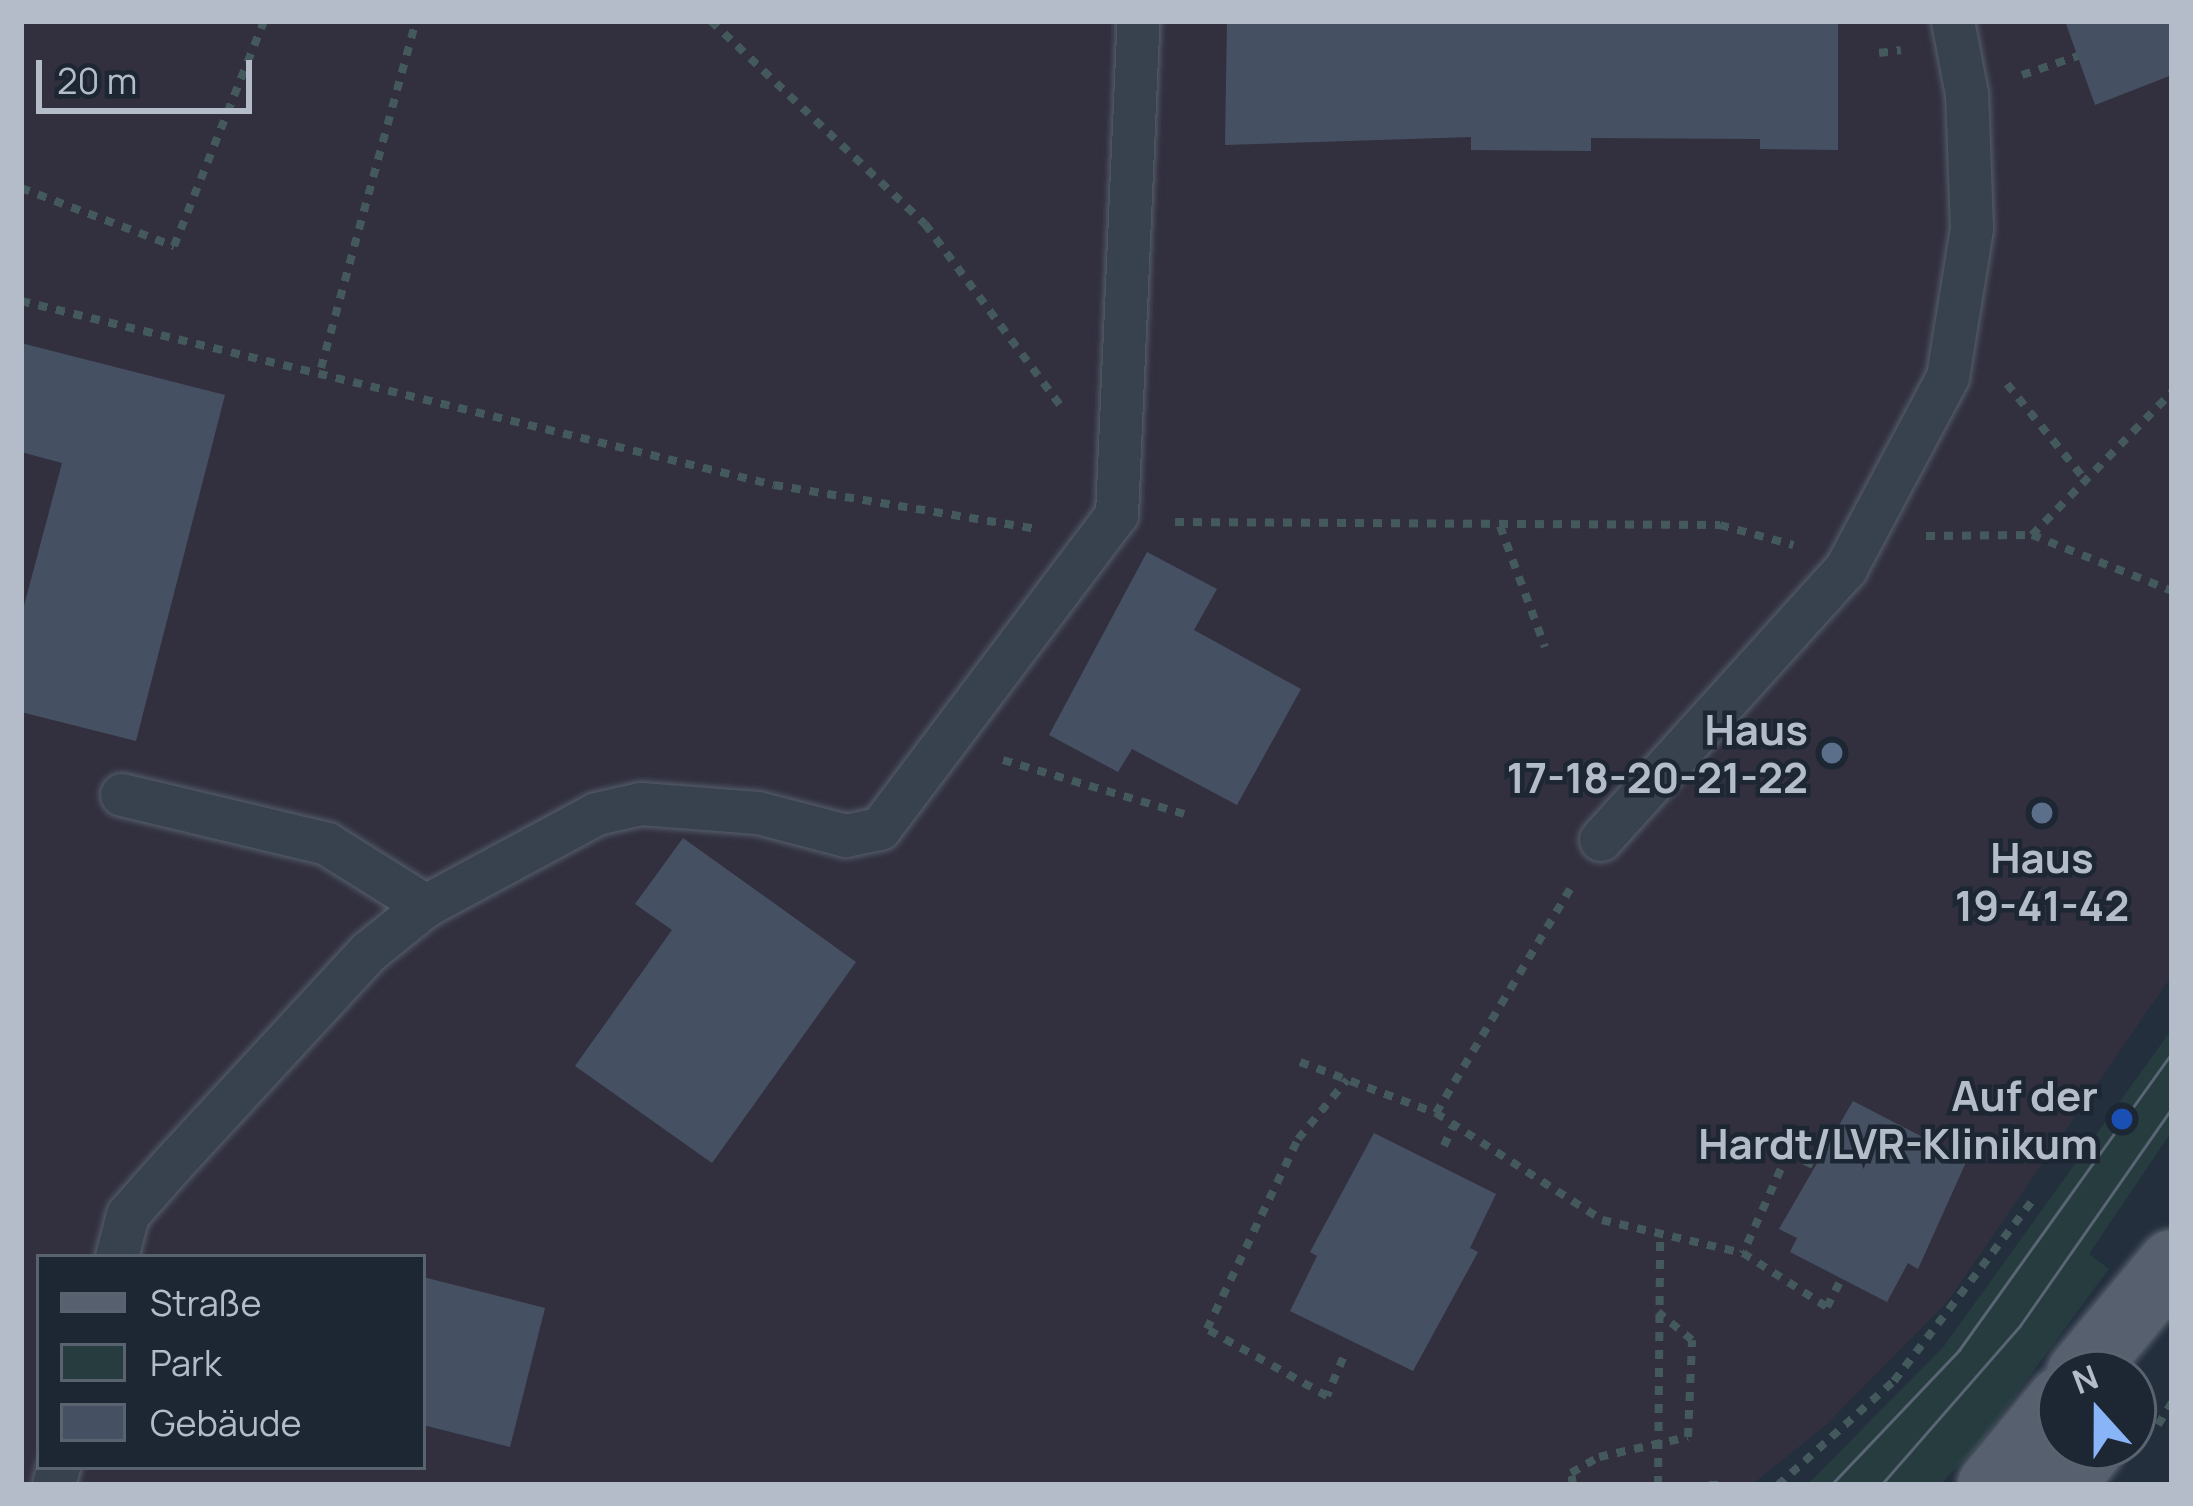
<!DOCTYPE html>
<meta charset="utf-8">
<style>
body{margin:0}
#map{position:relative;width:2193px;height:1506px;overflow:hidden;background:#242f3e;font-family:Manrope,sans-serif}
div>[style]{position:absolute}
.medical>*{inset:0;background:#32303f}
.green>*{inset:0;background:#263c3f}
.building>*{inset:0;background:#455162}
.path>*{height:8px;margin-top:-4px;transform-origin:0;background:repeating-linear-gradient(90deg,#44595c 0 9px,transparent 0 18px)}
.roads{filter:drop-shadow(0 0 3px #565f6c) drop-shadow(0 0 3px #565f6c)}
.lane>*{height:42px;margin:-21px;padding:0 21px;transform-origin:21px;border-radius:21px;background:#38414e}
.primary>*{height:66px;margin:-33px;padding:0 33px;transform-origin:33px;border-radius:33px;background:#56606e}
.tram>*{height:3px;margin:-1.5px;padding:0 1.5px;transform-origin:1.5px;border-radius:1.5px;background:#5a6575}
.dots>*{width:33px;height:33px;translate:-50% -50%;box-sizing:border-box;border:6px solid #1d2633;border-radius:50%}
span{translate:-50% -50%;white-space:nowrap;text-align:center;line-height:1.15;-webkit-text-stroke:9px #1d2633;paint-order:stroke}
.poi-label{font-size:42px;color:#b4bcc9;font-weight:700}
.right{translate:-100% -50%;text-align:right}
.frame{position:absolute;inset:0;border:24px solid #b4bcc9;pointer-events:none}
.legend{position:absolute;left:36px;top:1254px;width:390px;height:216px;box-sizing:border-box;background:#1d2633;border:3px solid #59626f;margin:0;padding:15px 21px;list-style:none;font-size:36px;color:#b4bcc9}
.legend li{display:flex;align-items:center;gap:24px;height:60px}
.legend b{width:60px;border:3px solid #59626f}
.north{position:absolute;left:2037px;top:1350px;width:120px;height:120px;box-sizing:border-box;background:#1d2633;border:3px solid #59626f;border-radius:50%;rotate:339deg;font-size:33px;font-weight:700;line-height:48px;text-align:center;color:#b4bcc9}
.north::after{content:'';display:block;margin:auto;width:42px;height:54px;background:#8ab4f8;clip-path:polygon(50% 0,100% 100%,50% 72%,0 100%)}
.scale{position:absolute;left:36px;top:60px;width:216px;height:54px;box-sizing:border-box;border:6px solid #b4bcc9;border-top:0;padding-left:15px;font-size:36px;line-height:42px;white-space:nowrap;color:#b4bcc9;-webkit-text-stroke:9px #1d2633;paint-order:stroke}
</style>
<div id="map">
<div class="medical">
<i style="clip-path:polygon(evenodd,21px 21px,2172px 21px,2172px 975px,1948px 1301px,1826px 1425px,1751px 1485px,21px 1485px,21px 21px,39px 1257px,423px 1257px,423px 1467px,39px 1467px,39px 1257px)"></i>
</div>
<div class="green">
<i style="clip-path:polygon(2172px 1029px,2172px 1131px,2089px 1254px,2109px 1269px,1980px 1443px,1940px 1485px,1807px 1485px,1944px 1346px)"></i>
</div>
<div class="building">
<i style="clip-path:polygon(1227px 21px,1838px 21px,1838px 150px,1760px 149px,1760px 139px,1591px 138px,1591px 151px,1471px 150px,1471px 137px,1225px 145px)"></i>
<i style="clip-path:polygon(2065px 21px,2172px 21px,2172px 75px,2095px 105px)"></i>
<i style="clip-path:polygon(21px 343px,225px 395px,136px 741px,21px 712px,21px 617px,62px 463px,21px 452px)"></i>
<i style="clip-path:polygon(1147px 552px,1217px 589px,1194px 630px,1301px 689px,1237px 805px,1132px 749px,1118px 772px,1049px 735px)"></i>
<i style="clip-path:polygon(683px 838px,856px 962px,712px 1163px,575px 1066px,672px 930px,635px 904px)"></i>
<i style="clip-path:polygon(1853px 1101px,1967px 1160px,1918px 1269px,1908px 1263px,1887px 1302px,1790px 1252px,1797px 1238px,1779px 1229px)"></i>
<i style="clip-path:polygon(1374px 1133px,1496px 1194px,1470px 1248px,1478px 1252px,1413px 1371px,1290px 1311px,1317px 1256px,1310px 1252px)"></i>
<i style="clip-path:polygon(423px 1277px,545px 1308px,510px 1447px,423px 1425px)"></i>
</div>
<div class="path">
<i style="left:711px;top:21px;width:295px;rotate:43.5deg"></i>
<i style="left:925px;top:224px;width:231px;rotate:53.3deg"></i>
<i style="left:1879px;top:53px;width:22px;rotate:-8deg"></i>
<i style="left:2022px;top:75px;width:59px;rotate:-18.7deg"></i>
<i style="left:21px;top:188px;width:164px;rotate:20.8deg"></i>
<i style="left:174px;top:246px;width:242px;rotate:-68.2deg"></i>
<i style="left:21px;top:301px;width:775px;rotate:13.73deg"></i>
<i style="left:774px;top:485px;width:262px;rotate:9.5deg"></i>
<i style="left:321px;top:368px;width:360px;rotate:-74.7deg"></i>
<i style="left:2007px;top:384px;width:125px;rotate:50.8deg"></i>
<i style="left:1175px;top:522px;width:545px;rotate:0.32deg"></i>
<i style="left:1720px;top:525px;width:76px;rotate:15.3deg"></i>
<i style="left:1500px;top:526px;width:129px;rotate:69.6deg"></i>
<i style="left:2032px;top:535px;width:200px;rotate:-45.6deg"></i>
<i style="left:1926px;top:536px;width:106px;rotate:-0.5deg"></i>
<i style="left:2032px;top:535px;width:151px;rotate:21.8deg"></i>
<i style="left:1003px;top:760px;width:189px;rotate:16.6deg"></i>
<i style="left:1300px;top:1062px;width:145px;rotate:20.6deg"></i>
<i style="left:1436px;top:1113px;width:197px;rotate:32.8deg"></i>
<i style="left:1602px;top:1220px;width:145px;rotate:13.2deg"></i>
<i style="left:1436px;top:1113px;width:263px;rotate:-59.1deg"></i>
<i style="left:1444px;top:1146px;width:20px;rotate:-66deg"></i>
<i style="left:1813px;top:1165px;width:28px;rotate:-154deg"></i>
<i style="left:1788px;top:1153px;width:110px;rotate:114.2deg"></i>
<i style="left:1743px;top:1253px;width:100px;rotate:32.7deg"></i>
<i style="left:1827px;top:1307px;width:31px;rotate:-63deg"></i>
<i style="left:1343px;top:1358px;width:41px;rotate:112.8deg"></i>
<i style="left:1327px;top:1396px;width:137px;rotate:-150.8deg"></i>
<i style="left:1207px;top:1329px;width:211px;rotate:-64.4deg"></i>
<i style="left:1298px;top:1139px;width:77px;rotate:-50.3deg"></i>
<i style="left:2158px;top:1425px;width:26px;rotate:-58deg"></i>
<i style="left:1573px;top:1485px;width:12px;rotate:-99deg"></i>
<i style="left:1571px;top:1473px;width:32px;rotate:-30deg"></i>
<i style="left:1599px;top:1457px;width:91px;rotate:-12.7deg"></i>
<i style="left:1688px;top:1437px;width:97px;rotate:-87.6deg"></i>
<i style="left:1692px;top:1340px;width:44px;rotate:-140.5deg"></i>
<i style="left:1658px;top:1485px;width:249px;rotate:-89.5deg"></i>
<i style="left:1709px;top:1485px;width:11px"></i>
<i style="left:1778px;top:1485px;width:156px;rotate:-41.9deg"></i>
<i style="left:1894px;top:1381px;width:227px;rotate:-52.5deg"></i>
</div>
<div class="roads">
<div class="lane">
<i style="left:122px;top:795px;width:211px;rotate:13.4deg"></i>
<i style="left:327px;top:844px;width:117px;rotate:32.1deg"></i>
<i style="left:1601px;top:840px;width:365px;rotate:-47.9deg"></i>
<i style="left:1846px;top:569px;width:217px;rotate:-62deg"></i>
<i style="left:1948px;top:377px;width:151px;rotate:-80.8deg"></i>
<i style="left:1972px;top:228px;width:134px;rotate:-92.1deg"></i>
<i style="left:1967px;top:94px;width:74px;rotate:-100.9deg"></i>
<i style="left:117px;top:1257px;width:43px;rotate:-75.3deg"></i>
<i style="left:128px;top:1215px;width:69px;rotate:-48.5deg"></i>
<i style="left:174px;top:1163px;width:287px;rotate:-47.3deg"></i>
<i style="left:369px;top:952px;width:73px;rotate:-38.9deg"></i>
<i style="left:426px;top:906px;width:194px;rotate:-28.3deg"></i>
<i style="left:597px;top:814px;width:45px;rotate:-12.8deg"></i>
<i style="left:641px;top:804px;width:117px;rotate:4.4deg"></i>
<i style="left:758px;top:813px;width:91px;rotate:14.6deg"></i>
<i style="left:846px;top:836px;width:35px;rotate:-12deg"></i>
<i style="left:880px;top:829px;width:393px;rotate:-53deg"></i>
<i style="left:1117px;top:515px;width:494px;rotate:-87.5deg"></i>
<i style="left:54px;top:1485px;width:19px;rotate:-74deg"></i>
</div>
<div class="primary">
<i style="left:2080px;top:1374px;width:144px;rotate:-50.3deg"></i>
<i style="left:1991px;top:1485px;width:110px;rotate:-50.5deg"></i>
<i style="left:2061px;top:1485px;width:50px;rotate:-51.5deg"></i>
</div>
</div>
<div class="tram">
<i style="left:1831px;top:1485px;width:186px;rotate:-46.5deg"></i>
<i style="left:1959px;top:1350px;width:365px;rotate:-54.4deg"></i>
<i style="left:1881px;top:1485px;width:210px;rotate:-48.9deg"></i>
<i style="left:2019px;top:1327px;width:267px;rotate:-55.1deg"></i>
</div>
<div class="dots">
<i style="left:1832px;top:753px;background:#5c6f8a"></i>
<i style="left:2042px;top:813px;background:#5c6f8a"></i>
<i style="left:2122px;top:1119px;background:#1a4fb4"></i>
</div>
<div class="poi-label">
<span class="right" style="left:1808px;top:753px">Haus<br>17-18-20-21-22</span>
<span style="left:2042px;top:881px">Haus<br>19-41-42</span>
<span class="right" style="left:2098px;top:1119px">Auf der<br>Hardt/LVR-Klinikum</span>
</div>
<div class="frame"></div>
<ul class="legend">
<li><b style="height:15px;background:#56606e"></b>Straße</li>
<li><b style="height:33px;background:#263c3f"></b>Park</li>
<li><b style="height:33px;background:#455162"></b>Gebäude</li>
</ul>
<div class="north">N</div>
<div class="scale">20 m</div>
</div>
